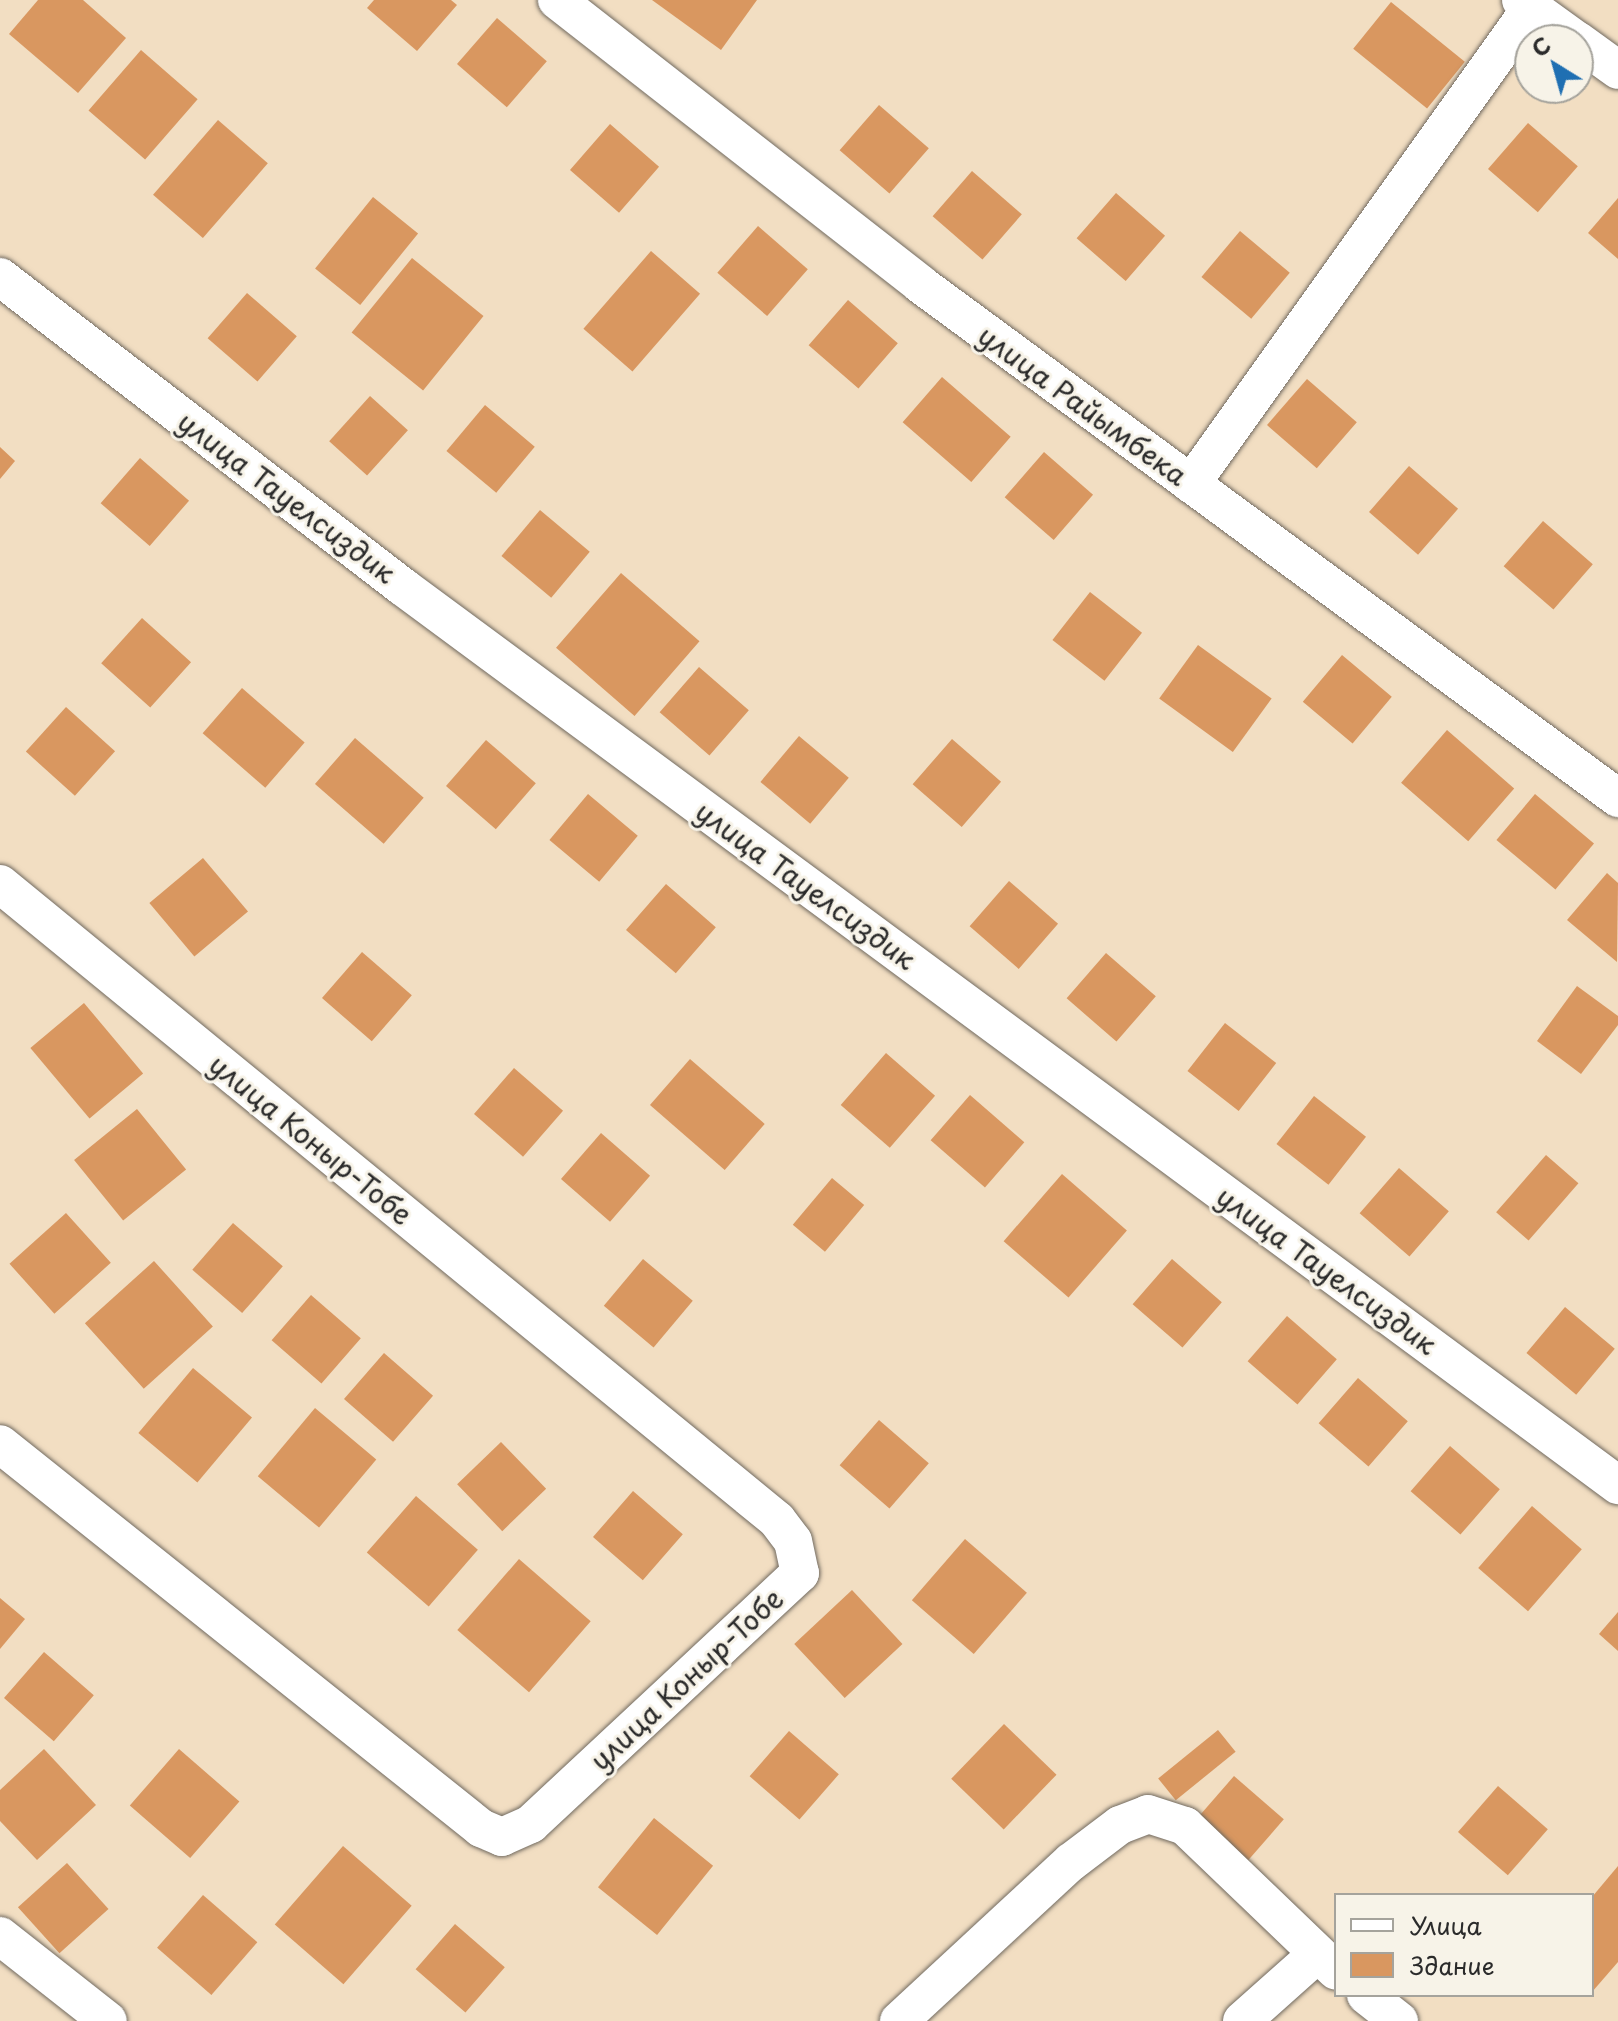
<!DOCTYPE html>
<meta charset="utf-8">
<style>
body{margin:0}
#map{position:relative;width:1618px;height:2021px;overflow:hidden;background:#f2dec2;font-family:"Playpen Sans",sans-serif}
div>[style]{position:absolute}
.building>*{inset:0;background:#d99760;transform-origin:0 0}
.roads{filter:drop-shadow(0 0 2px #716a60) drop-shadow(0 0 2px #716a60)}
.minor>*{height:38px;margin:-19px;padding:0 19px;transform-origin:19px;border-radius:19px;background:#fff}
span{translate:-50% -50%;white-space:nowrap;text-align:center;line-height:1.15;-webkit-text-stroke:6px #f7f3e8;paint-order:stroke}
.street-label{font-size:28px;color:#2b2b2b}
.legend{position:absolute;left:1334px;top:1893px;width:260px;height:104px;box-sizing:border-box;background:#f7f3e8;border:2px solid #a5a39c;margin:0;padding:10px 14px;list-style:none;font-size:24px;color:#2b2b2b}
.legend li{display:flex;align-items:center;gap:16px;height:40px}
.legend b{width:40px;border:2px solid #a5a39c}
.north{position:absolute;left:1514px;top:24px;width:80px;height:80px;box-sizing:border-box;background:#f7f3e8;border:2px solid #a5a39c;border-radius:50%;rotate:323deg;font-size:22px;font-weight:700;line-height:32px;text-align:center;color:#2b2b2b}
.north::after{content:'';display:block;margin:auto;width:28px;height:36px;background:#1f6fb2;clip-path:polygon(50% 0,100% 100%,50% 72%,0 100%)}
</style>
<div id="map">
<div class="building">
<i style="clip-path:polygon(38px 0,83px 0,126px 38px,78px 93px,9px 34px)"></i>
<i style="clip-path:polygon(374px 0,451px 0,457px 5px,417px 51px,367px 8px)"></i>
<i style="clip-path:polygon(652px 0,757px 0,721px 50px)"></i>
<i style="left:1391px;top:2px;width:95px;height:60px;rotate:39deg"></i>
<i style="left:497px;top:18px;width:66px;height:61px;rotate:41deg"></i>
<i style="left:141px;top:50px;width:75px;height:80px;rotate:41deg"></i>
<i style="left:879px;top:105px;width:66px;height:60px;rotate:41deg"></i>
<i style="left:218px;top:120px;width:66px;height:99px;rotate:41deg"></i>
<i style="left:1528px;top:123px;width:66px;height:61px;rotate:41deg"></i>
<i style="left:610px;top:124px;width:65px;height:61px;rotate:41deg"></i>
<i style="left:972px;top:171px;width:66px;height:60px;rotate:41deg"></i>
<i style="left:1116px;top:193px;width:65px;height:60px;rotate:41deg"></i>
<i style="left:373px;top:197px;width:58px;height:92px;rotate:39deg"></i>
<i style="clip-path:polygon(1618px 198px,1618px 259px,1588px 233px)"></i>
<i style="left:758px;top:226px;width:66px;height:62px;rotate:41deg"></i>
<i style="left:1240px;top:231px;width:65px;height:60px;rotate:40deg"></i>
<i style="left:651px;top:251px;width:65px;height:103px;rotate:41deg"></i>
<i style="left:412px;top:258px;width:92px;height:96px;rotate:39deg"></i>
<i style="left:247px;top:293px;width:66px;height:60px;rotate:41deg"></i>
<i style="left:848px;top:300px;width:66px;height:60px;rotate:41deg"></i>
<i style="left:942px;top:377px;width:91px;height:60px;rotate:41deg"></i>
<i style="left:1307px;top:379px;width:66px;height:61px;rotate:41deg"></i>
<i style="left:370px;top:396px;width:51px;height:61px;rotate:42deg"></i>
<i style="left:485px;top:405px;width:65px;height:60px;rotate:40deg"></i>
<i style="clip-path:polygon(0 447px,15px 461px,0 479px)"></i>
<i style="left:1044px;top:452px;width:65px;height:60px;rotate:41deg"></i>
<i style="left:140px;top:458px;width:65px;height:60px;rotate:41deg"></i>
<i style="left:1409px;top:466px;width:65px;height:61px;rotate:41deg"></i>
<i style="left:540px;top:510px;width:65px;height:60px;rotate:40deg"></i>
<i style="left:1543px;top:521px;width:66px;height:60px;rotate:41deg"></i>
<i style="left:621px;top:573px;width:104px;height:99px;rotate:41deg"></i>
<i style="left:1090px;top:592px;width:66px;height:61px;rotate:38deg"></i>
<i style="left:142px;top:618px;width:66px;height:61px;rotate:42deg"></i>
<i style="left:1198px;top:645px;width:91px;height:66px;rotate:36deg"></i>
<i style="left:1342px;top:655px;width:65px;height:61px;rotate:40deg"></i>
<i style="left:699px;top:667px;width:66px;height:60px;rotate:41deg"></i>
<i style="left:242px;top:688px;width:83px;height:60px;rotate:41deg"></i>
<i style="left:66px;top:707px;width:66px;height:60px;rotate:42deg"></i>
<i style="left:1447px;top:730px;width:89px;height:70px;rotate:41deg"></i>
<i style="left:799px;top:736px;width:65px;height:60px;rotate:40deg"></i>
<i style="left:355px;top:738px;width:91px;height:61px;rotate:41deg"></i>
<i style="left:952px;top:739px;width:65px;height:60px;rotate:41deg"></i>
<i style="left:486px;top:740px;width:66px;height:61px;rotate:41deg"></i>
<i style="left:588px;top:794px;width:65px;height:60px;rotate:40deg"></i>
<i style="left:1535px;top:794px;width:77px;height:60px;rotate:40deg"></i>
<i style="left:203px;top:858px;width:70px;height:70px;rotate:50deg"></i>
<i style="clip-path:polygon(1607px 873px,1618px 883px,1617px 962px,1567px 920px)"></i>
<i style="left:1009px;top:881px;width:65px;height:60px;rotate:41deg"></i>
<i style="left:666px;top:884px;width:66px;height:61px;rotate:41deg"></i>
<i style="left:362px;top:952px;width:66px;height:61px;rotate:41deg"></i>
<i style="left:1106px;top:953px;width:66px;height:60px;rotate:41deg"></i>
<i style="clip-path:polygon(1577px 986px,1618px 1016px,1618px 1025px,1581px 1074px,1537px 1041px)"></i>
<i style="left:84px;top:1003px;width:92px;height:70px;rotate:50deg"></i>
<i style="left:1225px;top:1023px;width:65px;height:61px;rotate:38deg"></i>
<i style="left:886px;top:1053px;width:65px;height:69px;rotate:41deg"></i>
<i style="left:690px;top:1059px;width:99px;height:61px;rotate:41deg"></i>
<i style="left:514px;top:1068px;width:65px;height:61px;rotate:41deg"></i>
<i style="left:970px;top:1095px;width:72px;height:60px;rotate:41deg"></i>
<i style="left:1314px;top:1096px;width:66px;height:61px;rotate:38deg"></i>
<i style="left:137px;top:1109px;width:78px;height:81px;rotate:51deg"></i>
<i style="left:601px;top:1133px;width:65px;height:61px;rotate:41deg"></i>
<i style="left:1546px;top:1155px;width:43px;height:76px;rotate:41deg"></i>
<i style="left:1399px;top:1168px;width:66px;height:60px;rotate:41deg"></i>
<i style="left:1062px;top:1174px;width:86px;height:89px;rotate:41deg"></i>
<i style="left:832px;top:1178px;width:42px;height:61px;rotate:40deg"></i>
<i style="left:66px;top:1213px;width:67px;height:76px;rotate:48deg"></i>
<i style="left:233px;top:1223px;width:66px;height:62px;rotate:41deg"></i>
<i style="left:643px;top:1259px;width:65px;height:61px;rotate:40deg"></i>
<i style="left:1172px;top:1259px;width:66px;height:60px;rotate:41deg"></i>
<i style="left:154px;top:1261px;width:88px;height:93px;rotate:48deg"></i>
<i style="left:311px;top:1295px;width:66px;height:60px;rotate:41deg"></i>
<i style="left:1565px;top:1307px;width:65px;height:60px;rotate:40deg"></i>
<i style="left:1287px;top:1316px;width:66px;height:60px;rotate:41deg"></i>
<i style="left:384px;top:1353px;width:65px;height:61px;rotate:41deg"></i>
<i style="left:193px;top:1368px;width:77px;height:85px;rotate:40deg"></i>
<i style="left:1358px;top:1378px;width:66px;height:60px;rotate:41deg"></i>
<i style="left:315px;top:1408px;width:80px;height:89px;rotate:40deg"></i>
<i style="left:879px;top:1420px;width:66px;height:60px;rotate:41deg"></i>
<i style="left:501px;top:1442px;width:65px;height:61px;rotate:46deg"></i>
<i style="left:1450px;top:1446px;width:66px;height:60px;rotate:41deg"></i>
<i style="left:633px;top:1491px;width:66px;height:61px;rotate:41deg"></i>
<i style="left:416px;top:1496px;width:82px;height:75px;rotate:41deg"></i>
<i style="left:1532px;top:1506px;width:66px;height:82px;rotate:41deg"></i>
<i style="left:965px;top:1539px;width:82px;height:81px;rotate:41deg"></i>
<i style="left:519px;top:1559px;width:95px;height:94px;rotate:41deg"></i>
<i style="left:852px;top:1590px;width:74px;height:79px;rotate:47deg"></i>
<i style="clip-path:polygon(0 1598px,25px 1619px,0 1649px)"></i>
<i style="clip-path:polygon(1618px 1612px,1618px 1651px,1599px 1634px)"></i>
<i style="left:44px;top:1652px;width:66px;height:61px;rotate:41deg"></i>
<i style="left:1004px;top:1724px;width:73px;height:76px;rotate:44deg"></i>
<i style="left:1218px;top:1730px;width:28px;height:77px;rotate:51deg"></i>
<i style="left:789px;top:1731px;width:66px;height:60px;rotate:41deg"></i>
<i style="clip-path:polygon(44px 1749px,96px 1805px,37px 1860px,0 1821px,0 1790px)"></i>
<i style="left:179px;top:1749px;width:80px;height:75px;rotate:41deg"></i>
<i style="left:1234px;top:1776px;width:66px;height:61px;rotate:41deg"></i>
<i style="left:1498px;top:1786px;width:66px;height:61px;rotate:41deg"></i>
<i style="left:654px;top:1818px;width:76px;height:89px;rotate:39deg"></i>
<i style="left:343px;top:1846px;width:91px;height:104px;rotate:41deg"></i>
<i style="left:67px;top:1863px;width:62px;height:66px;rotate:48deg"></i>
<i style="clip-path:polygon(1618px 1866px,1618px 1962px,1592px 1992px,1592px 1897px)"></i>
<i style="left:203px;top:1895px;width:72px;height:70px;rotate:41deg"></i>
<i style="left:455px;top:1924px;width:66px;height:60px;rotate:41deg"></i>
</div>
<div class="roads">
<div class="minor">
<i style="left:557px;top:0;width:461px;rotate:38deg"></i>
<i style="left:920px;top:284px;width:867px;rotate:36.37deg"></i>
<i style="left:1521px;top:0;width:68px;rotate:36deg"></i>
<i style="left:1578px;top:41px;width:49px;rotate:35.9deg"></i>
<i style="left:0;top:277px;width:508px;rotate:37.57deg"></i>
<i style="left:403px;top:587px;width:1511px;rotate:36.47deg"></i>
<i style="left:1191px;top:484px;width:585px;rotate:-54.46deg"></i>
<i style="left:0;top:884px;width:1004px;rotate:39.3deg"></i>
<i style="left:777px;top:1520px;width:26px;rotate:53deg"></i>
<i style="left:793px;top:1541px;width:33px;rotate:78deg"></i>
<i style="left:800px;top:1573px;width:368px;rotate:137deg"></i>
<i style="left:531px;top:1824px;width:32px;rotate:156deg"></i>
<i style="left:502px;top:1837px;width:23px;rotate:-157deg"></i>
<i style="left:481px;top:1828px;width:615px;rotate:-141.4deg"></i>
<i style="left:0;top:1936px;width:137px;rotate:38.2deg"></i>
<i style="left:1366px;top:1995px;width:42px;rotate:38.2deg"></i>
<i style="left:899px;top:2021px;width:234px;rotate:-42.8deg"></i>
<i style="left:1071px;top:1862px;width:61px;rotate:-37.1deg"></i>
<i style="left:1120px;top:1825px;width:30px;rotate:-21deg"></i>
<i style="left:1148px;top:1814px;width:39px;rotate:18deg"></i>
<i style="left:1185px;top:1826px;width:209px;rotate:43.8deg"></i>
<i style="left:1242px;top:2021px;width:99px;rotate:-41.7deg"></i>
</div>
</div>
<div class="street-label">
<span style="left:1083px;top:405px;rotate:36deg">улица Райымбека</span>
<span style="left:287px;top:497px;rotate:37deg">улица Тауелсиздик</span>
<span style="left:806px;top:885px;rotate:36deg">улица Тауелсиздик</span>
<span style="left:311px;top:1139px;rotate:39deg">улица Коныр-Тобе</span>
<span style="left:1327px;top:1270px;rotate:36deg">улица Тауелсиздик</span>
<span style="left:686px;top:1679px;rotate:-43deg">улица Коныр-Тобе</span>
</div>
<ul class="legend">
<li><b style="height:10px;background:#fff"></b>Улица</li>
<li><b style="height:22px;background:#d99760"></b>Здание</li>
</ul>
<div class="north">С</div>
</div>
